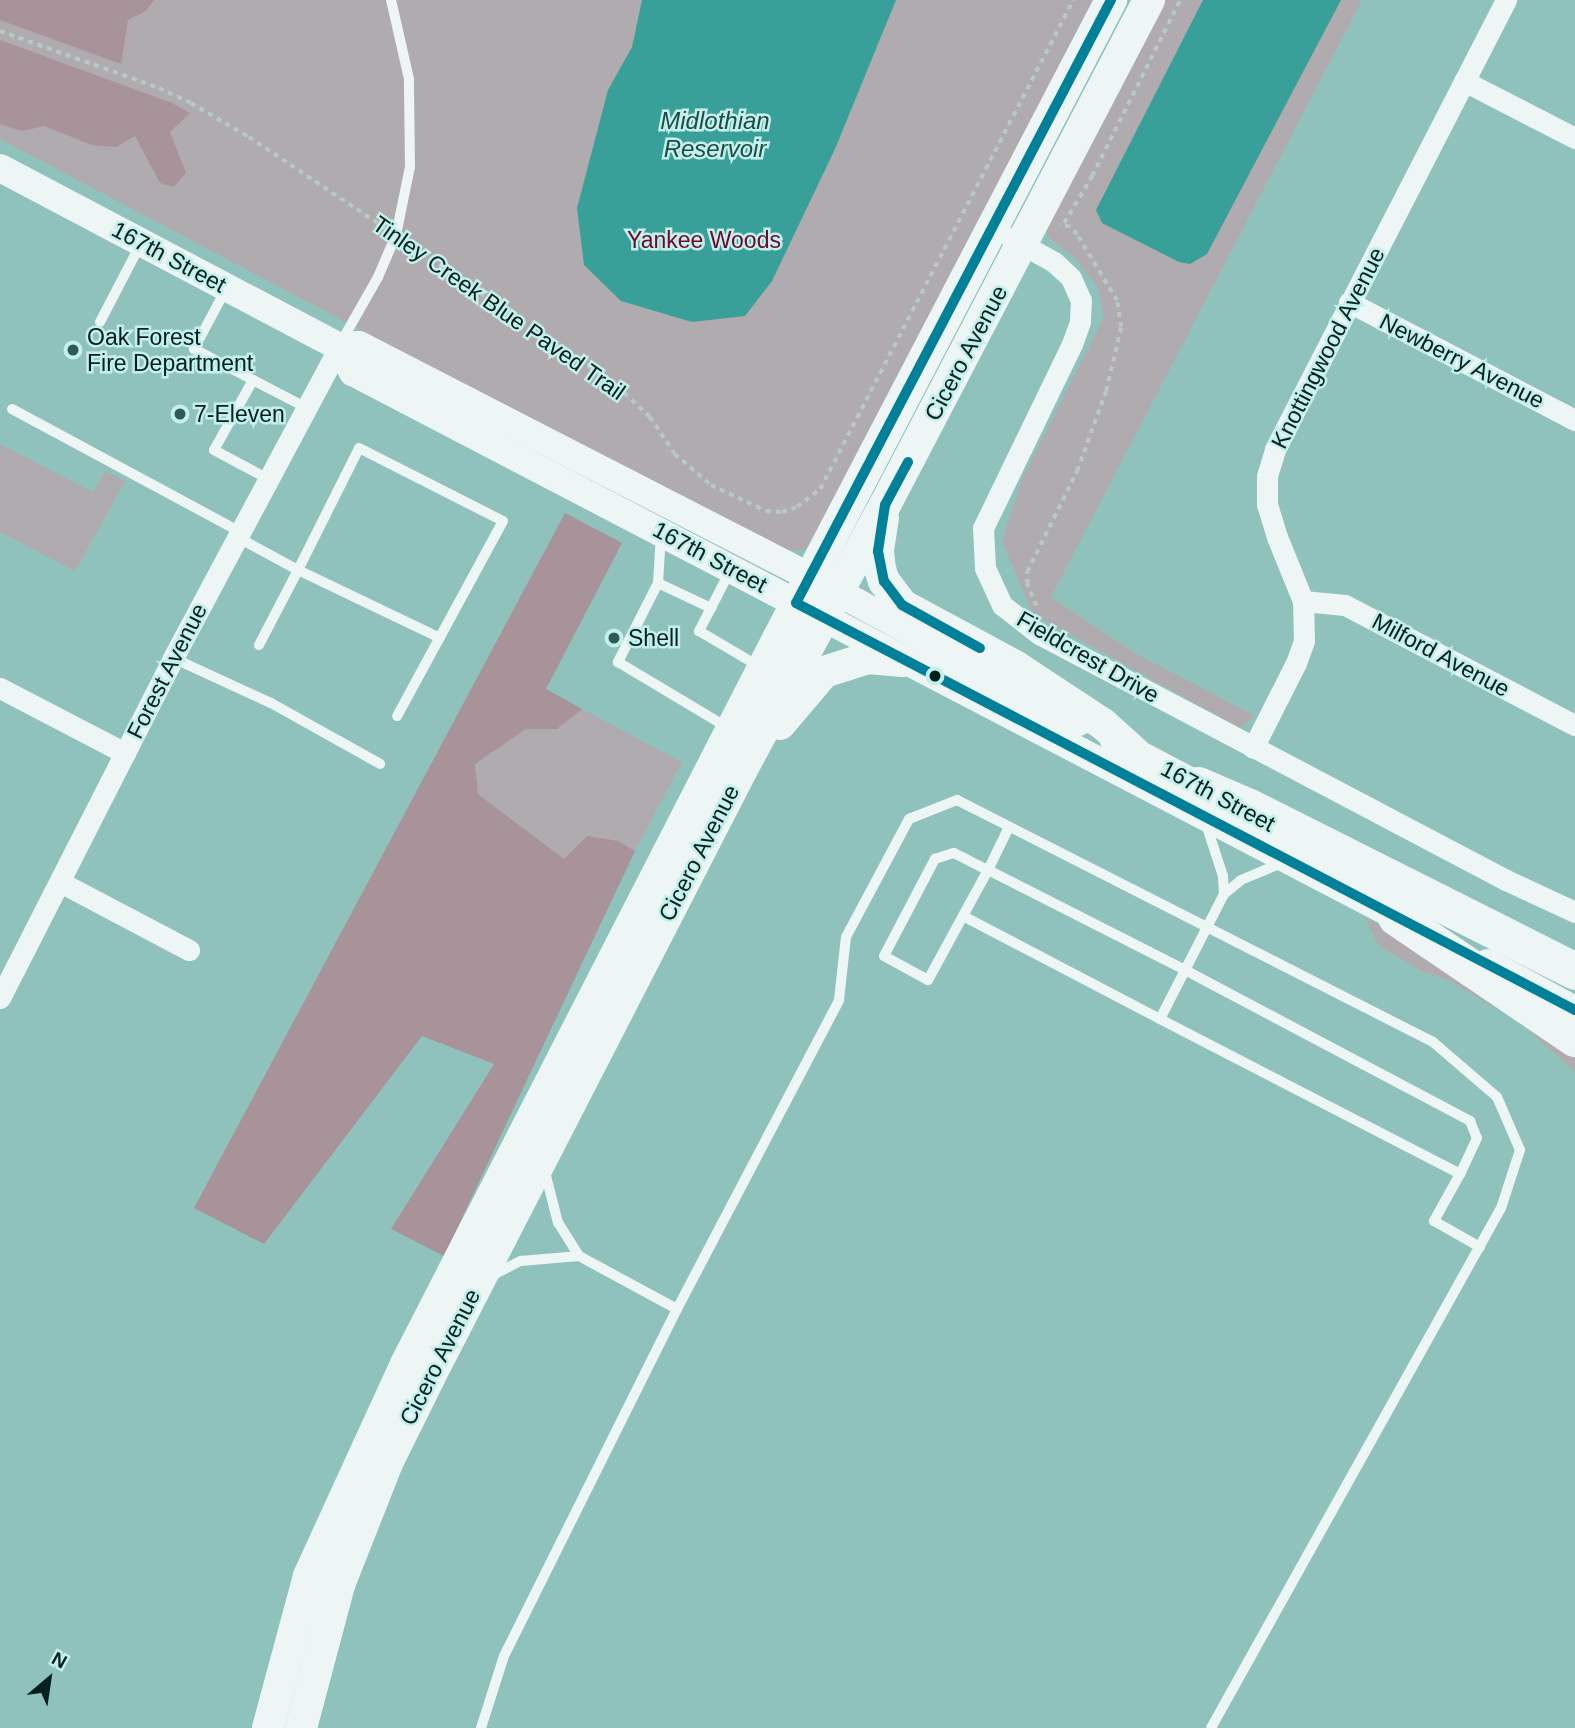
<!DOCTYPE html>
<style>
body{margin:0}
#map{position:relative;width:1575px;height:1728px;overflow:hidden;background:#8fc2bd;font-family:Helvetica,sans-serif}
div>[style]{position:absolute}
.green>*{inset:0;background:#b0abae}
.forest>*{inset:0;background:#a8939a}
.water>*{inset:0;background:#38a099}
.path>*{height:3.5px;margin-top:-1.75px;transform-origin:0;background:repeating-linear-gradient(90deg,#b8c8c6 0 5px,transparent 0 10px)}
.lane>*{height:10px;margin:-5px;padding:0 5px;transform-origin:5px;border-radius:5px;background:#eef6f5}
.street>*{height:21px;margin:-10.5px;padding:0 10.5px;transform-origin:10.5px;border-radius:10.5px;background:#eef6f5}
.secondary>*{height:28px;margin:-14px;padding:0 14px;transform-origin:14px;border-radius:14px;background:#eef6f5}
.primary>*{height:32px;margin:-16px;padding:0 16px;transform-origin:16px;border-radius:16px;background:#eef6f5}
.highway>*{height:37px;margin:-18.5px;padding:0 18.5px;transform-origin:18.5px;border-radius:18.5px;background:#eef6f5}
.bus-1>*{height:10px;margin:-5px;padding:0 5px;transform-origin:5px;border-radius:5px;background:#018099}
.dots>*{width:19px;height:19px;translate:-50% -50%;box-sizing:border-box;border:4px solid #c4efea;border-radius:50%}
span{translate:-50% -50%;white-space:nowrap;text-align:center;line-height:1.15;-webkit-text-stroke:5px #c4efea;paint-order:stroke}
.park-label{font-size:23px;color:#6d092e}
.street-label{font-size:23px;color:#02201e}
.poi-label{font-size:23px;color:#02201e}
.left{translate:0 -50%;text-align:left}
.water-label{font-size:24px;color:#1c4c48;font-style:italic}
.north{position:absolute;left:14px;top:1644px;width:70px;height:70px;-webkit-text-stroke:5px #c4efea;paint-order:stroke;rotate:29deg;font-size:19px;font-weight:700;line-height:28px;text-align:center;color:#02201e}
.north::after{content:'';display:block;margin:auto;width:24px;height:32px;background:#02201e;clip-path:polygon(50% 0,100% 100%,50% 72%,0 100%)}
</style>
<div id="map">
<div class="green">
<i style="clip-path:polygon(0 0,1097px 0,810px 547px,798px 551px,769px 546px,0 139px)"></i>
<i style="clip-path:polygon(1163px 0,1362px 0,1051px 597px,1135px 653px,1255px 716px,1240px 728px,1033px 614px,1002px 541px,1021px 481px,1104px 317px,1098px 288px,1074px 257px,1051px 240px,1045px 227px)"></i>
<i style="clip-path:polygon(0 444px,93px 492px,105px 471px,125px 481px,75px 571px,0 532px)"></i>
<i style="clip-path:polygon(582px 709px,682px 762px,635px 851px,618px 841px,564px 859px,478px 794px,475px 764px,526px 729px,557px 729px)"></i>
<i style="clip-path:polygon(1365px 918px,1405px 937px,1575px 1049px,1575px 1072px,1519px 1021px,1446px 979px,1421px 971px,1378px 945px)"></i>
</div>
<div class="forest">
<i style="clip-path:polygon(0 0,154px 0,146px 11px,128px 20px,121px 64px,0 20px)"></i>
<i style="clip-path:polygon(0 40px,172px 103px,190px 113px,170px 132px,186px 173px,174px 187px,160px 183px,135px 136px,116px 147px,92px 145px,44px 126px,22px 131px,0 124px)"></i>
<i style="clip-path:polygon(565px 513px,622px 543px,546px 689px,582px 709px,557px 729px,526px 729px,475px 764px,478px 794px,564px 859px,587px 836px,618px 841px,635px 851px,444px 1256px,391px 1229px,494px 1064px,422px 1036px,264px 1244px,194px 1208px)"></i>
</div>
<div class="water">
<i style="clip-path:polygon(642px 0,896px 0,835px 149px,772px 281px,745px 316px,692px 322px,621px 301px,584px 265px,577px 208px,608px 90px,632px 47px)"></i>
<i style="clip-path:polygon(1203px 0,1341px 0,1207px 254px,1190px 264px,1179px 262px,1102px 223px,1096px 210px)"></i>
</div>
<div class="path">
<i style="left:0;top:31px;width:169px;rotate:19.7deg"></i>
<i style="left:159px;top:88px;width:35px;rotate:25deg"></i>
<i style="left:191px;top:103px;width:67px;rotate:30.4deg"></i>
<i style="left:249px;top:137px;width:164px;rotate:33.8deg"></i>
<i style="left:1064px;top:223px;width:55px;rotate:-59.2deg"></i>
<i style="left:1092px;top:176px;width:197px;rotate:-63.4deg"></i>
<i style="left:406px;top:242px;width:255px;rotate:34.3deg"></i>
<i style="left:617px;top:386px;width:45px;rotate:43.2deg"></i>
<i style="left:650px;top:417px;width:45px;rotate:56deg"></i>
<i style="left:675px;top:454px;width:48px;rotate:40.7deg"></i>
<i style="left:711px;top:485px;width:61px;rotate:25.3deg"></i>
<i style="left:766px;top:511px;width:16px;rotate:4deg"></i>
<i style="left:782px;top:512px;width:16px;rotate:-18deg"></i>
<i style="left:797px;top:507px;width:29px;rotate:-38deg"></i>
<i style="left:820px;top:489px;width:551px;rotate:-62.64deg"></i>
<i style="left:1036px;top:606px;width:24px;rotate:-112deg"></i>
<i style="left:1027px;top:584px;width:12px;rotate:-90deg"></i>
<i style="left:1027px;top:572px;width:113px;rotate:-63.7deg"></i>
<i style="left:1077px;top:471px;width:85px;rotate:-70.1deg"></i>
<i style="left:1106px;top:391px;width:66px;rotate:-76.8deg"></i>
<i style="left:1121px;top:327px;width:26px;rotate:-99deg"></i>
<i style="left:1117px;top:301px;width:77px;rotate:-121.2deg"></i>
<i style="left:1077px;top:235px;width:11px;rotate:-131deg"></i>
<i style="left:1070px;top:227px;width:11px;rotate:-170deg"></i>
</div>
<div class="lane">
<i style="left:226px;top:289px;width:68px;rotate:118.1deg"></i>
<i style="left:194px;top:349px;width:67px;rotate:27.7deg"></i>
<i style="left:253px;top:380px;width:80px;rotate:119.1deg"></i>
<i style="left:214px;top:450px;width:64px;rotate:28.2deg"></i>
<i style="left:100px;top:322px;width:87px;rotate:-62.5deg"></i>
<i style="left:340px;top:344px;width:77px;rotate:-60.4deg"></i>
<i style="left:378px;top:277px;width:46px;rotate:-66.8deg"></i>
<i style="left:396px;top:235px;width:69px;rotate:-78.4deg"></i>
<i style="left:410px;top:167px;width:88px;rotate:-90.7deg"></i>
<i style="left:409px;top:79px;width:81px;rotate:-102.8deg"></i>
<i style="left:253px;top:380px;width:61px;rotate:27.4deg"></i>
<i style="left:12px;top:409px;width:259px;rotate:28.3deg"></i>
<i style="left:661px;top:534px;width:49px;rotate:93.5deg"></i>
<i style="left:658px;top:583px;width:89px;rotate:116.9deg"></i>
<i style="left:618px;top:662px;width:131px;rotate:30.9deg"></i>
<i style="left:237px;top:537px;width:69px;rotate:28.4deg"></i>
<i style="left:298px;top:570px;width:136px;rotate:-63.4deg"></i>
<i style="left:359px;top:448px;width:161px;rotate:26.9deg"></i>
<i style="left:503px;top:521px;width:222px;rotate:118.5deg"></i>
<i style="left:730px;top:571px;width:68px;rotate:117.3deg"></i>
<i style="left:699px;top:631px;width:71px;rotate:30.5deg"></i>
<i style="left:658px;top:583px;width:59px;rotate:25.3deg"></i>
<i style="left:259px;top:645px;width:85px;rotate:-62.5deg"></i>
<i style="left:298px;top:570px;width:157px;rotate:25.6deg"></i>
<i style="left:173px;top:658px;width:108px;rotate:24.7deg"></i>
<i style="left:271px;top:703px;width:125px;rotate:29.2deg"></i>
<i style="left:1205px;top:821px;width:58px;rotate:71.9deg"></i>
<i style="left:1223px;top:876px;width:18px;rotate:87deg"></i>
<i style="left:1224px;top:894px;width:22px;rotate:-39deg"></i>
<i style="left:1241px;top:880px;width:47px;rotate:-22.7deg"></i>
<i style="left:1009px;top:827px;width:48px;rotate:116deg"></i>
<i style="left:988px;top:870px;width:125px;rotate:118.6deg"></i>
<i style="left:928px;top:980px;width:50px;rotate:-151.4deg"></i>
<i style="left:884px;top:956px;width:110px;rotate:-62.3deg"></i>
<i style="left:935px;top:859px;width:20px;rotate:-18deg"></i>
<i style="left:954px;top:853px;width:38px;rotate:27deg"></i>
<i style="left:988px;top:870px;width:221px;rotate:26.9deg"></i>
<i style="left:1185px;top:970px;width:323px;rotate:27.9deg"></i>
<i style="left:1470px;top:1121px;width:18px;rotate:68deg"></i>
<i style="left:1477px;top:1138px;width:40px;rotate:115deg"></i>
<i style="left:1224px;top:894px;width:140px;rotate:117.1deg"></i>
<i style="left:1160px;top:1019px;width:338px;rotate:27.3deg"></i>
<i style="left:1460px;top:1174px;width:54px;rotate:119deg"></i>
<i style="left:1434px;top:1221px;width:53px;rotate:29.5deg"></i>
<i style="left:963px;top:916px;width:222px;rotate:27.6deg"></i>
<i style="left:489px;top:1277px;width:36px;rotate:-27deg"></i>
<i style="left:521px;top:1261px;width:58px;rotate:-4.9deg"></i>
<i style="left:579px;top:1256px;width:39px;rotate:-122deg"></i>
<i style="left:558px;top:1223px;width:57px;rotate:-104.3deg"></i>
<i style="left:677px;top:1309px;width:349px;rotate:-62.3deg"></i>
<i style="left:839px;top:1000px;width:63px;rotate:-83.7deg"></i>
<i style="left:846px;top:937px;width:134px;rotate:-61.9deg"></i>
<i style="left:909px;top:819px;width:52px;rotate:-21.6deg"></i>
<i style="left:957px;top:800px;width:534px;rotate:26.95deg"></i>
<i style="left:1433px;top:1042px;width:84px;rotate:40.7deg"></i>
<i style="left:1497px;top:1097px;width:58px;rotate:66.5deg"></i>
<i style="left:1520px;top:1150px;width:61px;rotate:108.1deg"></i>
<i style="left:1501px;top:1208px;width:595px;rotate:119.15deg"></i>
<i style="left:481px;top:1728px;width:76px;rotate:-72.3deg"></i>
<i style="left:504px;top:1656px;width:388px;rotate:-63.5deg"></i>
<i style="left:677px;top:1309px;width:111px;rotate:-151.6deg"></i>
</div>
<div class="street">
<i style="left:1464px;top:81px;width:125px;rotate:27.2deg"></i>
<i style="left:1011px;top:238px;width:49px;rotate:29.2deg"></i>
<i style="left:1054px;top:262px;width:23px;rotate:43deg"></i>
<i style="left:1071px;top:278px;width:24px;rotate:66deg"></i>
<i style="left:1081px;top:300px;width:22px;rotate:93deg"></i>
<i style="left:1080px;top:322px;width:23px;rotate:110deg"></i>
<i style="left:1072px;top:344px;width:204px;rotate:115.8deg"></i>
<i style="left:983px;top:528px;width:40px;rotate:87.1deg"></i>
<i style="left:985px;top:568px;width:41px;rotate:65.3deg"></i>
<i style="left:1002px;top:605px;width:47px;rotate:38.1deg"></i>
<i style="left:1039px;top:634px;width:528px;rotate:27.78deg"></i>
<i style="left:1506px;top:880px;width:76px;rotate:24.9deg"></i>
<i style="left:1349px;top:302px;width:255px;rotate:27.6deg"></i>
<i style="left:1303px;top:601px;width:42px;rotate:5.4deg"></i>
<i style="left:1345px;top:605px;width:259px;rotate:27.6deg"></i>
<i style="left:0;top:688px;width:141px;rotate:27.5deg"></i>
<i style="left:1253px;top:748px;width:95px;rotate:-63.2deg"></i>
<i style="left:1296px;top:663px;width:23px;rotate:-70deg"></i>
<i style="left:1304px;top:641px;width:40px;rotate:-91.4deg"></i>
<i style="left:1303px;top:601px;width:69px;rotate:-112.1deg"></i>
<i style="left:1277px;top:537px;width:34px;rotate:-107deg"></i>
<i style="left:1267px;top:504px;width:28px;rotate:-90deg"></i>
<i style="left:1267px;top:476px;width:28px;rotate:-73deg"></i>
<i style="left:1275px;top:449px;width:505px;rotate:-62.78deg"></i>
<i style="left:60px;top:882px;width:146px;rotate:27.8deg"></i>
<i style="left:0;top:998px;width:381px;rotate:-63deg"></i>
<i style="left:173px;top:658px;width:353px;rotate:-61.9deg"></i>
</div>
<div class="secondary">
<i style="left:0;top:168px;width:383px;rotate:27.8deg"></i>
<i style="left:339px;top:347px;width:20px;rotate:-6deg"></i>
<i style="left:359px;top:345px;width:507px;rotate:27.22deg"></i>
<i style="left:810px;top:577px;width:305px;rotate:28.4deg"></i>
<i style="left:339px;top:347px;width:29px;rotate:61deg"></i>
<i style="left:353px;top:372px;width:1198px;rotate:27.55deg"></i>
<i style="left:1114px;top:741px;width:113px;rotate:27.9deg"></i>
<i style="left:1488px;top:963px;width:99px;rotate:28.4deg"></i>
</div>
<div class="primary">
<i style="left:883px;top:518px;width:33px;rotate:99deg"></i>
<i style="left:878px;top:551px;width:18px;rotate:84deg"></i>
<i style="left:880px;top:569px;width:13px;rotate:72deg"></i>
<i style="left:884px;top:581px;width:30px;rotate:53deg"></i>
<i style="left:902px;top:605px;width:128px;rotate:28.4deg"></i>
<i style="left:1015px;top:666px;width:105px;rotate:33.4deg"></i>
<i style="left:1103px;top:724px;width:42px;rotate:42.1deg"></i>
<i style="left:780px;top:724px;width:68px;rotate:-49.8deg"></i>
<i style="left:824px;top:672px;width:46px;rotate:-17.7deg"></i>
<i style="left:868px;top:658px;width:35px;rotate:5deg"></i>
<i style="left:268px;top:1728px;width:157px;rotate:-74.9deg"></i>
<i style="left:309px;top:1576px;width:233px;rotate:-65.4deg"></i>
<i style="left:406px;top:1364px;width:815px;rotate:-62.84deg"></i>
<i style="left:778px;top:639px;width:721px;rotate:-62.47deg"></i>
<i style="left:301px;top:1728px;width:148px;rotate:-75.1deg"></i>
<i style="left:339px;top:1585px;width:131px;rotate:-68.5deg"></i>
<i style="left:387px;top:1463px;width:97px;rotate:-63.7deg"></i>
<i style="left:430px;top:1376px;width:680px;rotate:-62.79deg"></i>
<i style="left:741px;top:771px;width:302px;rotate:-61.6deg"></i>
<i style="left:885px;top:505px;width:570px;rotate:-62.4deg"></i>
</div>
<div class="highway">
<i style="left:1198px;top:785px;width:56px;rotate:23.3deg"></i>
<i style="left:1249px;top:807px;width:365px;rotate:26.7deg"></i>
<i style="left:1396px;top:917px;width:216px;rotate:34.1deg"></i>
</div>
<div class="bus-1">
<i style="left:1111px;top:0;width:680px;rotate:117.58deg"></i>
<i style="left:796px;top:603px;width:879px;rotate:27.59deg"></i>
<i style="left:908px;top:462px;width:49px;rotate:118.1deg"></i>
<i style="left:885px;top:505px;width:47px;rotate:98.7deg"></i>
<i style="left:878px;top:551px;width:31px;rotate:79deg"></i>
<i style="left:884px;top:581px;width:30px;rotate:53deg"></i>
<i style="left:902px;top:605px;width:89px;rotate:28.9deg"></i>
</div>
<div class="dots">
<i style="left:73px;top:350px;background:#335956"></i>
<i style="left:180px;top:414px;background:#335956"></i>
<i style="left:614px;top:638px;background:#335956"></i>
<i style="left:935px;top:676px;background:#02201e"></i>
</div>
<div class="park-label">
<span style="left:704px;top:240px">Yankee Woods</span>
</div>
<div class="street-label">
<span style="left:169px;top:257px;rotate:28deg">167th Street</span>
<span style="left:499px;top:308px;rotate:35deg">Tinley Creek Blue Paved Trail</span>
<span style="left:1328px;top:348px;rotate:-63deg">Knottingwood Avenue</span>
<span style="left:966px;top:353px;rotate:-62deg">Cicero Avenue</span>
<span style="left:1462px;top:361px;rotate:27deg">Newberry Avenue</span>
<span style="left:710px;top:557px;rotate:28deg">167th Street</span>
<span style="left:1441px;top:655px;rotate:28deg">Milford Avenue</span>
<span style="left:1088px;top:657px;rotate:30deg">Fieldcrest Drive</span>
<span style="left:167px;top:671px;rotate:-63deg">Forest Avenue</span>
<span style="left:1218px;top:796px;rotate:28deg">167th Street</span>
<span style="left:699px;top:853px;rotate:-63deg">Cicero Avenue</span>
<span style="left:440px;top:1357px;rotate:-63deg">Cicero Avenue</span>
</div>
<div class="poi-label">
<span class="left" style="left:87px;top:350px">Oak Forest<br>Fire Department</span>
<span class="left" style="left:194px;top:414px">7-Eleven</span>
<span class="left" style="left:628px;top:638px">Shell</span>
</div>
<div class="water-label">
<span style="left:715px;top:135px">Midlothian<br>Reservoir</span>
</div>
<div class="north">N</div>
</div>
